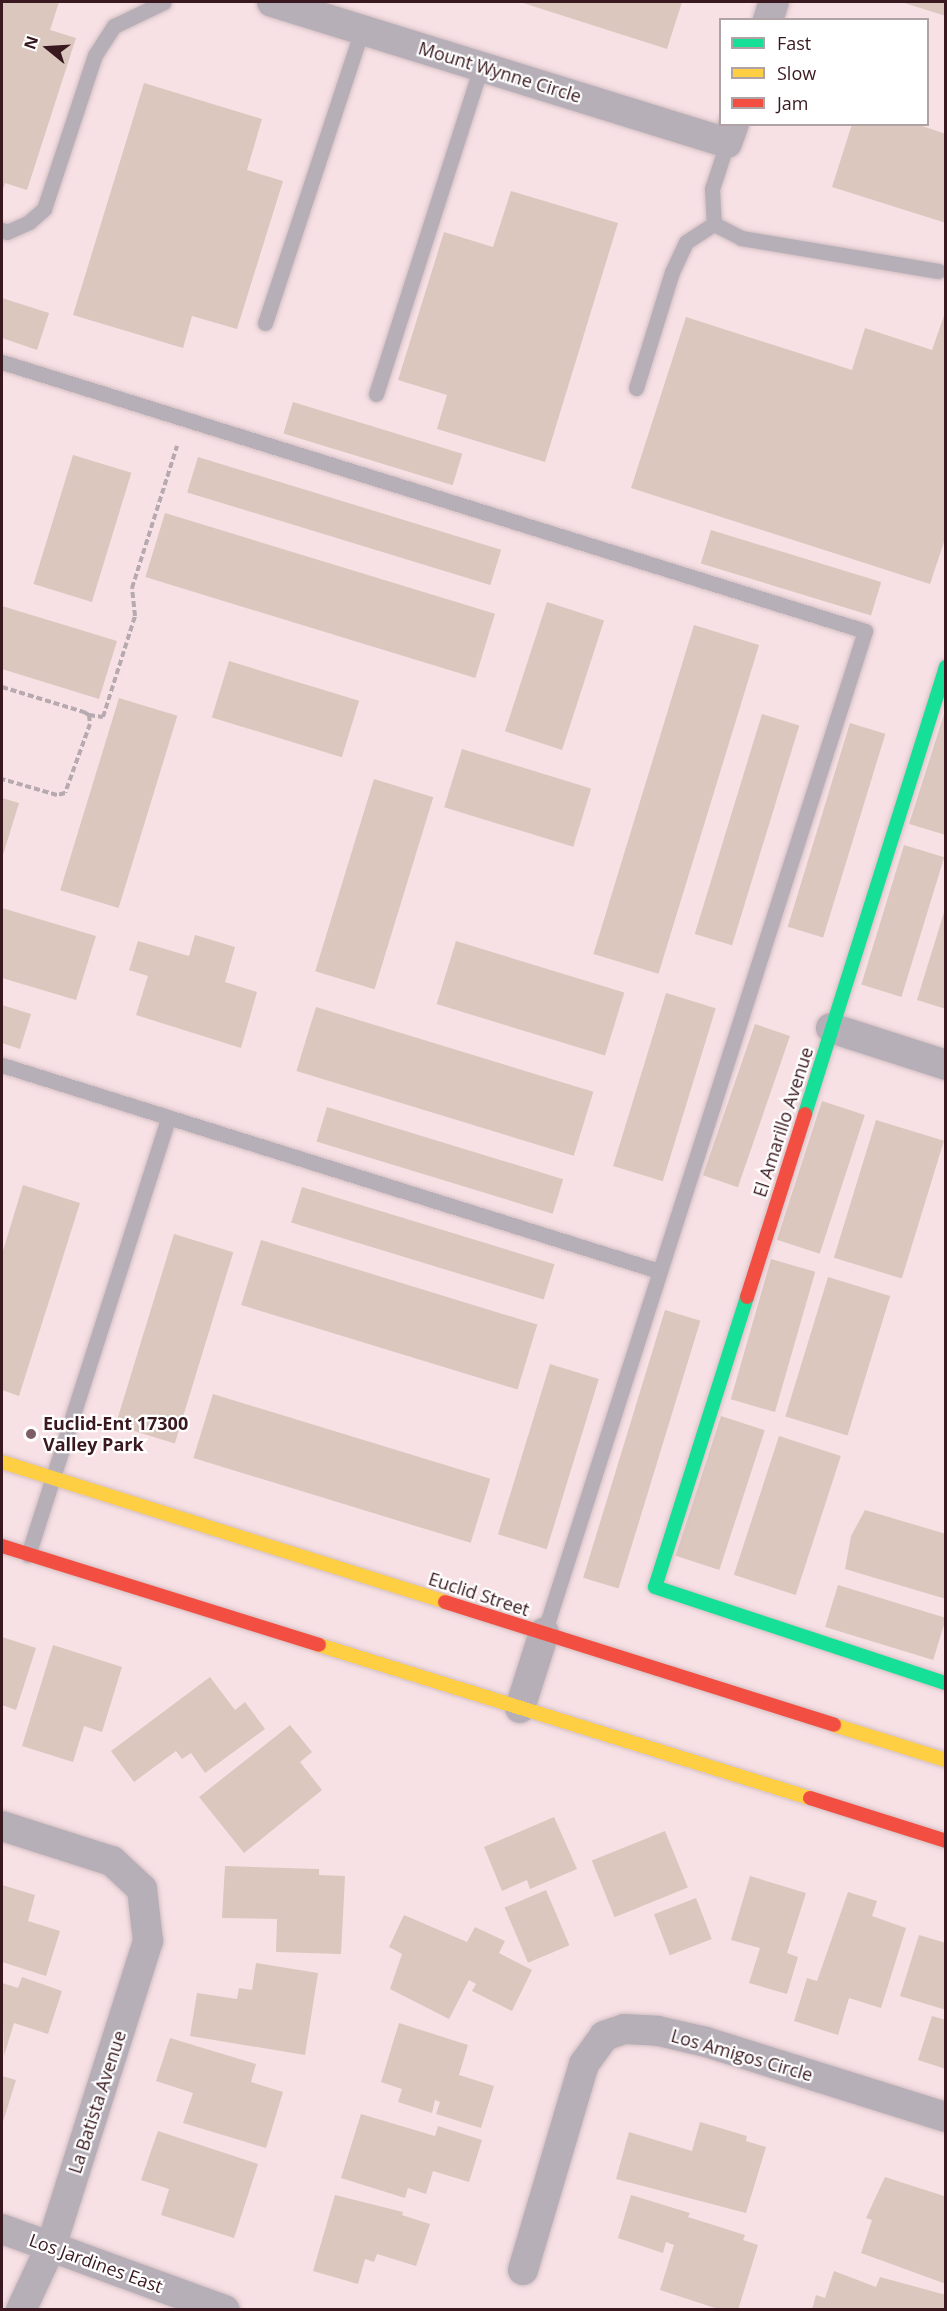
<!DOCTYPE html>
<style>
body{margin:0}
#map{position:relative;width:947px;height:2311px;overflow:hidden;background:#f7e1e5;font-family:"Open Sans",sans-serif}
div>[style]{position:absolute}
.building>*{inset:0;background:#dbc7bd;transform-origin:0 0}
.path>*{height:4px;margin-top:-2px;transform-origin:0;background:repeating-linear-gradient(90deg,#b6aab0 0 6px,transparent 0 9px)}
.roads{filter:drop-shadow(0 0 2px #d3bec2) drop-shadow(0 0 2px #d3bec2)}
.lane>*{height:15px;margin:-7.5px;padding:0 7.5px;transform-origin:7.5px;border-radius:7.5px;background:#b6afb8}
.street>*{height:30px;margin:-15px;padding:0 15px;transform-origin:15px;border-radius:15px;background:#b6afb8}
.fast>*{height:14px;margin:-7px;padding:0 7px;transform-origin:7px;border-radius:7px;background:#16e098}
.slow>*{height:14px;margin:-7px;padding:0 7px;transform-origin:7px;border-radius:7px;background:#ffcf43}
.jam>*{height:14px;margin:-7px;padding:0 7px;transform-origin:7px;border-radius:7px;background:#f24e42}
.dots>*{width:16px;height:16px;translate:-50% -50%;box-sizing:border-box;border:3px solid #fff;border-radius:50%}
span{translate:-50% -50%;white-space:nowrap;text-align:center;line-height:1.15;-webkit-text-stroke:4.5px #fff;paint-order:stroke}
.street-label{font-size:18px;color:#39181f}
.poi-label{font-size:18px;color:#39181f;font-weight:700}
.left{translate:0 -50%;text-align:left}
.frame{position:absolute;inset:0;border:3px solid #39181f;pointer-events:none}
.legend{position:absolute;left:719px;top:18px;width:210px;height:108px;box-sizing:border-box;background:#fff;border:2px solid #b0a3a5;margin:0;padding:8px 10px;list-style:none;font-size:18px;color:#39181f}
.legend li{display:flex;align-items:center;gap:12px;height:30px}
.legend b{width:30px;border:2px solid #b0a3a5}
.north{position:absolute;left:18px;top:18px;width:60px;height:60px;-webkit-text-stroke:4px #fff;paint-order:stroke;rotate:288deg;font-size:16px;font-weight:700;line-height:24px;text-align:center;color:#39181f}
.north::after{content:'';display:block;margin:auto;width:21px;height:27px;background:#39181f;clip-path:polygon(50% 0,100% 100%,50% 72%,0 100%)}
</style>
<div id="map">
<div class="building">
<i style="clip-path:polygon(2px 2px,59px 2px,50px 30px,76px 38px,27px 190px,5px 183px,2px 193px)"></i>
<i style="clip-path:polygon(520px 2px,682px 2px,667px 49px)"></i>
<i style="clip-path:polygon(901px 2px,946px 2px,946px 16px)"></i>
<i style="clip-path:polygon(144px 83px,262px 119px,247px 170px,283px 181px,237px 329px,192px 316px,183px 348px,73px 315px)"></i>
<i style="clip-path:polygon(852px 124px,916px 124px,946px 134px,946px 223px,832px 187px)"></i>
<i style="clip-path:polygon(511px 191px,618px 223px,545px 462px,437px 429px,447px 395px,398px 380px,444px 232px,493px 247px)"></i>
<i style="clip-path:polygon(2px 298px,49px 313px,37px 350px,2px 338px)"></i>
<i style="clip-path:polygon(946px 310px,946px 536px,930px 584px,631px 488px,686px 317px,852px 370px,865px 328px,932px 350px)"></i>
<i style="left:293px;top:402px;width:177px;height:33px;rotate:17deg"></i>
<i style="left:73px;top:455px;width:61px;height:135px;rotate:17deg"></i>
<i style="left:198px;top:457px;width:317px;height:37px;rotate:17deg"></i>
<i style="left:165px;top:513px;width:345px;height:67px;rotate:17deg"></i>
<i style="left:711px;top:530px;width:178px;height:35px;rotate:17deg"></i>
<i style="left:547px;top:602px;width:60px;height:136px;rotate:18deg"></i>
<i style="clip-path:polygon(2px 606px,117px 641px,99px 699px,2px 669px)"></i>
<i style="left:694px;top:625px;width:68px;height:344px;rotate:17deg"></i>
<i style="left:229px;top:661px;width:136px;height:59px;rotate:17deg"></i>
<i style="left:119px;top:698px;width:61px;height:201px;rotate:17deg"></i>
<i style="clip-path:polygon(946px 708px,946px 835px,909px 824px)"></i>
<i style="left:762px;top:714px;width:39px;height:230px;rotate:17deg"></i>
<i style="left:850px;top:723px;width:37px;height:213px;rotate:17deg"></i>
<i style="left:462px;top:749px;width:135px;height:61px;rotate:17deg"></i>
<i style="left:374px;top:779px;width:62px;height:201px;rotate:17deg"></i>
<i style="clip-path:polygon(2px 798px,19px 803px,2px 858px)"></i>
<i style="left:904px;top:845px;width:42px;height:146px;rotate:17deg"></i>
<i style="clip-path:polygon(2px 908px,96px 936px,76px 1000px,2px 978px)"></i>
<i style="clip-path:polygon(945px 909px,946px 910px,946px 1009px,917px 1000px)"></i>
<i style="clip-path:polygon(195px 935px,235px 947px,225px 982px,257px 992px,241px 1048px,136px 1015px,148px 976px,129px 970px,138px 941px,189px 956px)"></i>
<i style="left:456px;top:941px;width:176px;height:66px;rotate:17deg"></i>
<i style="left:666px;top:993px;width:52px;height:181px;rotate:17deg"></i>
<i style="clip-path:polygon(2px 1005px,31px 1014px,20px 1049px,2px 1043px)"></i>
<i style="left:316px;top:1007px;width:290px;height:67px;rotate:17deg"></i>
<i style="left:755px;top:1024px;width:37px;height:160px;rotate:19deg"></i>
<i style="left:822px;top:1101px;width:45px;height:146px;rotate:18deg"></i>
<i style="left:327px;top:1107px;width:247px;height:36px;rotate:17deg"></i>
<i style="left:876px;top:1120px;width:71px;height:144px;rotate:17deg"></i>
<i style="clip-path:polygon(23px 1185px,80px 1203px,19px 1396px,2px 1390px,2px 1254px)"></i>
<i style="left:302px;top:1187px;width:264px;height:37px;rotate:17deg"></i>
<i style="left:174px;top:1234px;width:62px;height:200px;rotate:17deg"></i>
<i style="left:261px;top:1240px;width:289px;height:68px;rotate:17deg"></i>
<i style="left:771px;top:1259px;width:46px;height:146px;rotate:16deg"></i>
<i style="left:828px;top:1277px;width:65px;height:146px;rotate:17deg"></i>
<i style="left:665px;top:1310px;width:37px;height:280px;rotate:17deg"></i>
<i style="left:550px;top:1364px;width:51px;height:178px;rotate:17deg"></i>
<i style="left:213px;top:1394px;width:290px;height:67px;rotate:17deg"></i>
<i style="left:721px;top:1416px;width:46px;height:147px;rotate:18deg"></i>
<i style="left:779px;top:1436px;width:65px;height:146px;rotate:18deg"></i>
<i style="clip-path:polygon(865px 1510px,946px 1534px,946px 1599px,845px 1569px,851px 1536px)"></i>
<i style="left:838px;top:1585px;width:113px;height:44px;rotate:17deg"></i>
<i style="clip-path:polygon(2px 1637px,36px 1648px,16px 1710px,2px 1705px)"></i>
<i style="clip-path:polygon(53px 1645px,122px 1667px,102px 1732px,84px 1726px,73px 1762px,22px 1746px)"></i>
<i style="clip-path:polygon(210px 1677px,235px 1710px,245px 1702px,265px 1729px,205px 1773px,191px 1753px,182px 1759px,176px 1751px,134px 1782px,111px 1751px)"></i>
<i style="clip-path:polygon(290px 1725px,312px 1752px,300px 1762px,322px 1790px,244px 1853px,199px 1797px)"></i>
<i style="clip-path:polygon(554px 1817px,577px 1869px,530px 1889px,527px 1880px,502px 1891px,484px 1847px)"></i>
<i style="left:665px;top:1831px;width:61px;height:79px;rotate:68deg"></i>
<i style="clip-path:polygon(225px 1866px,319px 1869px,319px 1875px,345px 1876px,341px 1954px,276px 1952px,277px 1919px,222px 1918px)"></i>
<i style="clip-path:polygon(750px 1876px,806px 1893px,787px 1953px,798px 1957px,787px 1994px,749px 1983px,760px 1948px,731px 1940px)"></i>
<i style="clip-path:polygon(2px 1885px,35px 1895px,28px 1921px,60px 1931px,46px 1976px,2px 1962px)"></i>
<i style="left:546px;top:1890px;width:60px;height:45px;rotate:67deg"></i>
<i style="clip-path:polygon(848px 1892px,877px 1901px,872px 1916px,906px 1928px,881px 2008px,849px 1998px,838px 2035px,794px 2021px,807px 1978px,817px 1981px)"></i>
<i style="left:696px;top:1898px;width:44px;height:45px;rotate:69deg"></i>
<i style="clip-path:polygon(404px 1915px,467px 1942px,475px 1927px,505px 1941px,499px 1953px,532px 1970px,512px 2011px,472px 1991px,476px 1984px,469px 1980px,449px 2019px,390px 1989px,402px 1954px,389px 1947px)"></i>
<i style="clip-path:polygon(919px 1935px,946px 1943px,946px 2010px,900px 1996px)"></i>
<i style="clip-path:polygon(256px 1963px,318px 1973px,305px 2055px,190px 2036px,197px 1993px,237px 1999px,239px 1988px,252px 1990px)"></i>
<i style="clip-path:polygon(22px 1977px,62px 1991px,48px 2034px,14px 2023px,4px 2056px,2px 1983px,18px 1988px)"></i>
<i style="clip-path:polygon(932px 2016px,946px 2020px,946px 2069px,918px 2060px)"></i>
<i style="clip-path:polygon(399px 2023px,468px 2045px,459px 2075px,494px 2086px,481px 2128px,436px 2114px,440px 2102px,435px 2100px,432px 2113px,398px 2102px,402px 2089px,381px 2082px)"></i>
<i style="clip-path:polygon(170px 2038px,256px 2064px,251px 2082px,283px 2092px,266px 2148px,183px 2123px,193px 2093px,156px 2081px)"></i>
<i style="clip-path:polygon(2px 2076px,16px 2080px,2px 2125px)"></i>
<i style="clip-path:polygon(361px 2114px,435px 2136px,438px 2126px,482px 2140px,469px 2182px,433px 2171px,426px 2194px,408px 2188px,405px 2198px,341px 2178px)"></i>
<i style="clip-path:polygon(700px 2122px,747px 2136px,746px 2141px,766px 2147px,746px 2213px,616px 2179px,629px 2132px,692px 2151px)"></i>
<i style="clip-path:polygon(158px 2131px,258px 2164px,234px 2238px,161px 2215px,169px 2189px,141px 2180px)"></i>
<i style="clip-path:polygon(885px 2177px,944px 2196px,946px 2284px,861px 2253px,872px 2220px,866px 2218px)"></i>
<i style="clip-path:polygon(335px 2195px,403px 2212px,402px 2215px,430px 2224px,416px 2266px,377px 2254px,374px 2262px,365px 2259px,358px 2284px,313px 2271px)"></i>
<i style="clip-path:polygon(631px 2195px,690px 2213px,688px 2217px,745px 2235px,743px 2240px,758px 2245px,738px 2310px,721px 2310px,660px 2290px,674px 2245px,666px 2242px,663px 2253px,618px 2238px)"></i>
<i style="clip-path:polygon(834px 2271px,876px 2287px,880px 2277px,946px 2295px,946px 2310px,812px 2310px,816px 2295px,825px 2298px)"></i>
</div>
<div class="path">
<i style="left:2px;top:687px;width:86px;rotate:17deg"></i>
<i style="left:84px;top:712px;width:6px;rotate:31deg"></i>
<i style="left:89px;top:715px;width:9px;rotate:84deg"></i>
<i style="left:90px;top:724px;width:73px;rotate:109.9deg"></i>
<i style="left:65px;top:793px;width:8px;rotate:166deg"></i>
<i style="left:57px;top:795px;width:57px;rotate:-163.8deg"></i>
<i style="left:89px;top:715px;width:14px;rotate:8deg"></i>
<i style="left:103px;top:717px;width:106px;rotate:-72.4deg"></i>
<i style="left:135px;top:616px;width:28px;rotate:-96deg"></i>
<i style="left:132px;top:588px;width:149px;rotate:-72.4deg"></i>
</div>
<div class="roads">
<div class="lane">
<i style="left:727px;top:143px;width:48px;rotate:108.1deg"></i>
<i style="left:712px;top:189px;width:35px;rotate:87deg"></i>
<i style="left:714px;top:224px;width:30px;rotate:27deg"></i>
<i style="left:741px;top:238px;width:200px;rotate:9.5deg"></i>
<i style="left:2px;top:230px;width:5px;rotate:22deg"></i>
<i style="left:7px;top:232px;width:24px;rotate:-24deg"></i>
<i style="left:29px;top:222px;width:20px;rotate:-41deg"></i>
<i style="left:44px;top:209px;width:162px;rotate:-71.7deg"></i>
<i style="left:95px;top:55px;width:35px;rotate:-57deg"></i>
<i style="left:114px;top:26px;width:55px;rotate:-25.6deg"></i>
<i style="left:265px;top:323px;width:309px;rotate:-71.7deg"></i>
<i style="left:2px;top:362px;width:904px;rotate:17.31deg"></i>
<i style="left:865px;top:631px;width:1052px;rotate:107.76deg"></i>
<i style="left:636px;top:388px;width:121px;rotate:-72.8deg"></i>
<i style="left:672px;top:272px;width:33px;rotate:-65deg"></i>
<i style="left:686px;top:242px;width:33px;rotate:-33deg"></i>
<i style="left:376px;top:394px;width:344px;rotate:-72.2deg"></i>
<i style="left:2px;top:1065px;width:689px;rotate:17.41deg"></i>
<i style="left:28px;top:1555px;width:459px;rotate:-72.2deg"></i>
</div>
<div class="street">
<i style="left:272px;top:2px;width:476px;rotate:17.2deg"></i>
<i style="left:727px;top:143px;width:20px;rotate:-70deg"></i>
<i style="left:768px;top:20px;width:19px;rotate:-72deg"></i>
<i style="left:831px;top:1028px;width:121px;rotate:17.8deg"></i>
<i style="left:520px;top:1708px;width:79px;rotate:-72.3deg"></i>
<i style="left:2px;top:1826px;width:115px;rotate:17.7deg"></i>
<i style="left:112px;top:1861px;width:41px;rotate:43deg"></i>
<i style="left:142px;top:1889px;width:52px;rotate:83.4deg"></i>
<i style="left:148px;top:1941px;width:320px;rotate:107.6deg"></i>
<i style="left:51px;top:2246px;width:71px;rotate:115.1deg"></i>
<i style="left:2px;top:2229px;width:237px;rotate:20deg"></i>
<i style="left:523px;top:2270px;width:215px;rotate:-73.5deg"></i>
<i style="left:584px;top:2064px;width:34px;rotate:-54deg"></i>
<i style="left:604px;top:2036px;width:21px;rotate:-19deg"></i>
<i style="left:624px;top:2029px;width:34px;rotate:3deg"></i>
<i style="left:658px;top:2031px;width:49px;rotate:12.9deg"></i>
<i style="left:706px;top:2042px;width:251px;rotate:17.4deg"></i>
</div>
<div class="fast">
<i style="left:805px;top:1114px;width:469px;rotate:-72.5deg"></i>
<i style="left:747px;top:1297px;width:304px;rotate:107.6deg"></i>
<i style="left:655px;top:1587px;width:306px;rotate:18.3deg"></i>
</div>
<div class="slow">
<i style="left:2px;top:1462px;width:465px;rotate:17.5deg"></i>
<i style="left:319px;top:1645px;width:514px;rotate:17.31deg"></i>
<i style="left:834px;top:1725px;width:117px;rotate:17.4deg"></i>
</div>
<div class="jam">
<i style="left:747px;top:1297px;width:192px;rotate:-72.4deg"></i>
<i style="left:2px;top:1546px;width:332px;rotate:17.3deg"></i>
<i style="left:445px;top:1602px;width:408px;rotate:17.5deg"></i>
<i style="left:810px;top:1798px;width:143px;rotate:17.5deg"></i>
</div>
</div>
<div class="dots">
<i style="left:31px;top:1434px;background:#7c5e64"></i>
</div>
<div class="street-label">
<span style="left:500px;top:72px;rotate:17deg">Mount Wynne Circle</span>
<span style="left:783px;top:1122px;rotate:-72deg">El Amarillo Avenue</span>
<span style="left:479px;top:1594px;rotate:18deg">Euclid Street</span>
<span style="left:742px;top:2055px;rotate:16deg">Los Amigos Circle</span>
<span style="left:97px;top:2102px;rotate:-72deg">La Batista Avenue</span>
<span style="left:96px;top:2263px;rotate:20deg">Los Jardines East</span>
</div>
<div class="poi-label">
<span class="left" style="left:43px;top:1434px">Euclid-Ent 17300<br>Valley Park</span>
</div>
<div class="frame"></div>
<ul class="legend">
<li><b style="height:8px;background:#16e098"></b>Fast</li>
<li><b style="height:8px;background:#ffcf43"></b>Slow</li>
<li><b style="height:8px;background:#f24e42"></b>Jam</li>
</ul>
<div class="north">N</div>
</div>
